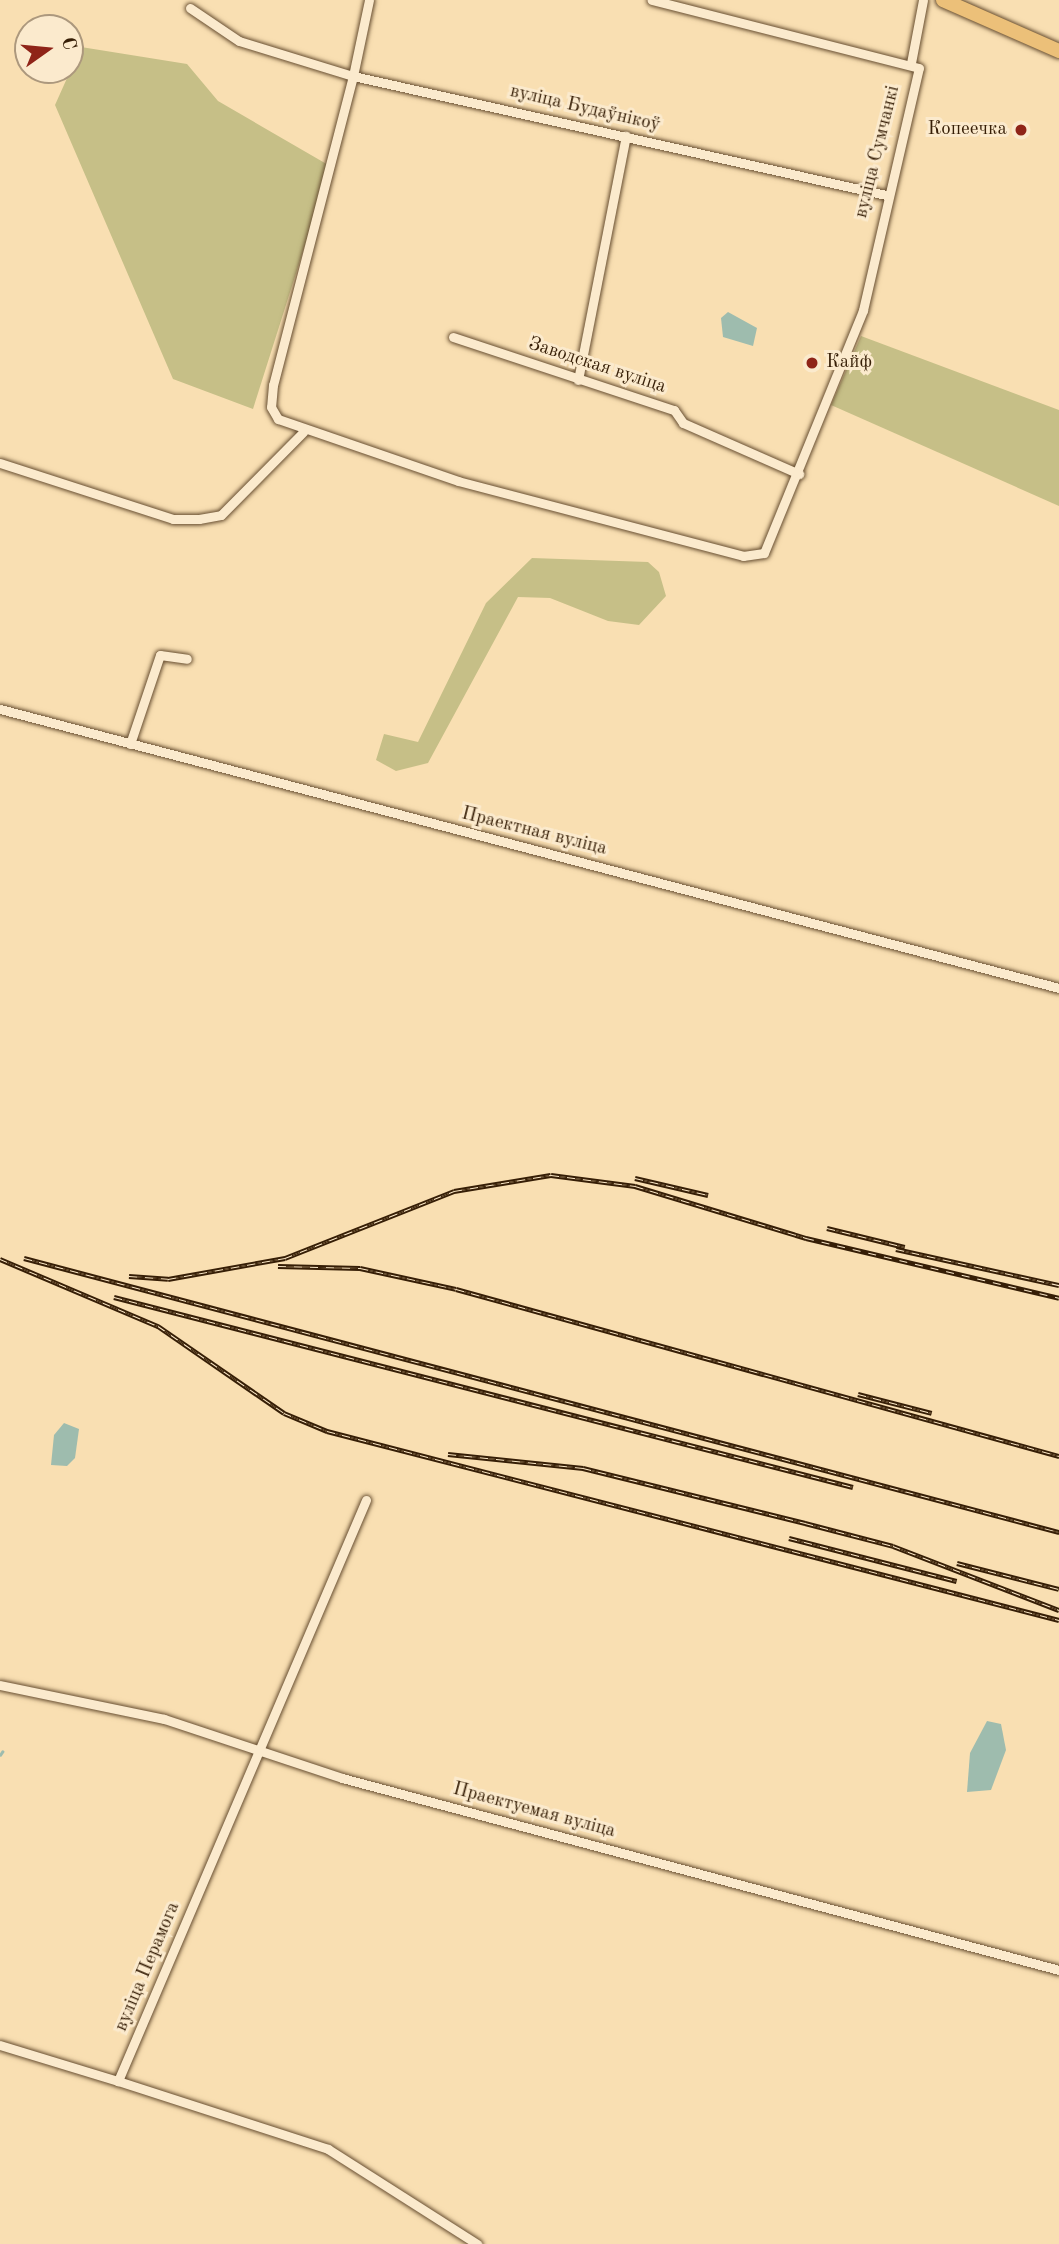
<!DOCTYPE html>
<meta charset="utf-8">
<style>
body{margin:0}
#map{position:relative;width:1059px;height:2244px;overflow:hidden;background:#f9dfb2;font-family:"Old Standard TT",serif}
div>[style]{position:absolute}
.green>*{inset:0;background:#c6bf87}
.water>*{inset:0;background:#9ebcae}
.stream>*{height:2.5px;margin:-1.25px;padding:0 1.25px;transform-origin:1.25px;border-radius:1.25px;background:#9ebcae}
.roads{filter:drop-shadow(0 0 2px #674e31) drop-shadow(0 0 2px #674e31)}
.street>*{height:9px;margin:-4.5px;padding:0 4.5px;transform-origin:4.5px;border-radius:4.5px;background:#fbeacd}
.primary>*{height:14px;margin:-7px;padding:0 7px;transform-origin:7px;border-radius:7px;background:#ecc079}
.rail>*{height:5px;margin-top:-2.5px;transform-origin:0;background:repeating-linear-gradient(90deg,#fbeacd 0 8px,#361e06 0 16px);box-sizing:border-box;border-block:2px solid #361e06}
.dots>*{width:19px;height:19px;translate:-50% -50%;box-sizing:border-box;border:4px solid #fbeacd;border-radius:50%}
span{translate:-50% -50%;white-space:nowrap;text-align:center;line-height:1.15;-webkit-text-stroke:6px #fbeacd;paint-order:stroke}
.street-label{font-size:19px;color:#361e06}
.poi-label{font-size:19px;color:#361e06}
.right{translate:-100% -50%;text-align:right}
.left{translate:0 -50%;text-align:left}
.north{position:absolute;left:14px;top:14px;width:70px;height:70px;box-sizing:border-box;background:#fbeacd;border:2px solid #ac987d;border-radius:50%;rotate:75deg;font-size:19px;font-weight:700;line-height:28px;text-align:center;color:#361e06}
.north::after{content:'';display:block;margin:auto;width:24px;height:32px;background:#8f2418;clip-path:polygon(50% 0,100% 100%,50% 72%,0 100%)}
</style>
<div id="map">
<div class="green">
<i style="clip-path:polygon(81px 47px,187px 64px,218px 101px,330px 166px,253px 409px,173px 379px,55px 105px)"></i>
<i style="clip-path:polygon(861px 336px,1059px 410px,1059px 506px,831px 405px)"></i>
<i style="clip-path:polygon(532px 558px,648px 562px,659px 572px,666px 596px,639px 625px,608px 621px,550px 598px,518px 597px,428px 763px,396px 771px,376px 760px,384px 734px,418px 742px,486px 603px)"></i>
</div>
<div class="water">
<i style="clip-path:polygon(728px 312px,757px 328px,753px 346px,723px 337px,721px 318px)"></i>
<i style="clip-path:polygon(64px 1423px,79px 1429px,75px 1458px,67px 1466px,51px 1465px,54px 1435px)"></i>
<i style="clip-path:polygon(987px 1721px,1001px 1724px,1006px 1750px,991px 1790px,967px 1792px,970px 1753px)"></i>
</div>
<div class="stream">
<i style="left:0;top:1755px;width:4px;rotate:-56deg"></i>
</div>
<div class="roads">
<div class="street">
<i style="left:369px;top:0;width:78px;rotate:101.9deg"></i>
<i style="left:353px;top:76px;width:546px;rotate:12.59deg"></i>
<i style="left:190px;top:8px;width:59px;rotate:34deg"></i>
<i style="left:239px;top:41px;width:119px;rotate:17.1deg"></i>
<i style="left:353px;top:76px;width:319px;rotate:104.5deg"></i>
<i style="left:273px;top:385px;width:22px;rotate:95deg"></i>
<i style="left:271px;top:407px;width:14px;rotate:60deg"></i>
<i style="left:278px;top:419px;width:190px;rotate:19deg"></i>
<i style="left:458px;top:481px;width:295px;rotate:14.7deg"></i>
<i style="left:743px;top:556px;width:21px;rotate:-8deg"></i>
<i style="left:764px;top:553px;width:262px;rotate:-67.8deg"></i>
<i style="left:863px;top:310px;width:248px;rotate:-77deg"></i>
<i style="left:919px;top:68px;width:276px;rotate:-165.7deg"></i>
<i style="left:911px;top:63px;width:64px;rotate:-79.2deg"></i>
<i style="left:453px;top:337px;width:233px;rotate:18.3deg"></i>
<i style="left:674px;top:410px;width:16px;rotate:55deg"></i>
<i style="left:683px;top:423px;width:127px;rotate:23.7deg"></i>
<i style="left:578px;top:380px;width:249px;rotate:-78.9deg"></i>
<i style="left:0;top:463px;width:182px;rotate:17.9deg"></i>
<i style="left:173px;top:519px;width:26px"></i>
<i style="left:199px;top:519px;width:22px;rotate:-10deg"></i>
<i style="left:221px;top:515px;width:117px;rotate:-45.3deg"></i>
<i style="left:0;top:709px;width:1095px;rotate:14.76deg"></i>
<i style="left:130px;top:744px;width:94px;rotate:-71.4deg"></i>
<i style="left:160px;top:655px;width:27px;rotate:8deg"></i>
<i style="left:366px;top:1500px;width:632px;rotate:113.12deg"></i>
<i style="left:118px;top:2081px;width:221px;rotate:17.9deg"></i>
<i style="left:328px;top:2149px;width:177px;rotate:32.5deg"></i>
<i style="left:0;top:1685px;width:167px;rotate:11.7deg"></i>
<i style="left:164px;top:1719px;width:188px;rotate:18.3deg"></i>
<i style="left:342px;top:1778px;width:742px;rotate:14.99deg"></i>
<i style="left:0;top:2045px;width:123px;rotate:17deg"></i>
</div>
<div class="primary">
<i style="left:943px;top:0;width:127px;rotate:23.7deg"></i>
</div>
</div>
<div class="rail">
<i style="left:635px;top:1178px;width:75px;rotate:13.1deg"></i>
<i style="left:827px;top:1228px;width:80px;rotate:13.7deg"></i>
<i style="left:896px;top:1249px;width:167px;rotate:12.5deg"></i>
<i style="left:24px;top:1258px;width:1071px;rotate:14.83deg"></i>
<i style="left:0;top:1259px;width:172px;rotate:23deg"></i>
<i style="left:158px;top:1326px;width:153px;rotate:34.6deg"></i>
<i style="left:284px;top:1413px;width:47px;rotate:22.7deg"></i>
<i style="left:327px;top:1431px;width:756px;rotate:14.48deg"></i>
<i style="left:278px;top:1266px;width:82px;rotate:1.4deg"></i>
<i style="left:360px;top:1268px;width:98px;rotate:12.3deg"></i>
<i style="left:456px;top:1289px;width:626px;rotate:15.48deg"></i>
<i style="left:129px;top:1276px;width:39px;rotate:4deg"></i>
<i style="left:168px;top:1279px;width:119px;rotate:-10.2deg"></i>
<i style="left:285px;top:1258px;width:182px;rotate:-21.6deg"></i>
<i style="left:454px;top:1191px;width:98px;rotate:-9.4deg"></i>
<i style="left:551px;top:1175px;width:85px;rotate:7.5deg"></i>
<i style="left:635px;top:1186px;width:179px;rotate:16.9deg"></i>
<i style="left:806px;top:1238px;width:260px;rotate:13.3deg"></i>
<i style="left:114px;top:1297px;width:763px;rotate:14.42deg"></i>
<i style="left:858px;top:1394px;width:76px;rotate:14.4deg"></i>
<i style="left:448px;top:1454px;width:136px;rotate:5.9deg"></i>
<i style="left:583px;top:1468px;width:229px;rotate:13.9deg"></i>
<i style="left:805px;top:1523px;width:91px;rotate:14.6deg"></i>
<i style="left:893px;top:1546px;width:178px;rotate:21.1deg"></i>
<i style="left:789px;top:1538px;width:173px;rotate:14.4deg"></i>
<i style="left:957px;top:1563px;width:105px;rotate:14.3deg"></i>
</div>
<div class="dots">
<i style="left:1021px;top:130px;background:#8f2418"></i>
<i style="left:812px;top:363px;background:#8f2418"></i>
</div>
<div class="street-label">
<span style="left:585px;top:109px;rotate:13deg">вуліца Будаўнікоў</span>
<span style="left:878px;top:152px;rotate:-76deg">вуліца Сумчанкі</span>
<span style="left:597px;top:366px;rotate:18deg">Заводская вуліца</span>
<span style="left:534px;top:832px;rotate:14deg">Праектная вуліца</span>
<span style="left:534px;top:1811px;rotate:15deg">Праектуемая вуліца</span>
<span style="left:148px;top:1967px;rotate:-67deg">вуліца Перамога</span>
</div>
<div class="poi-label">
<span class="right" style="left:1007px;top:130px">Копеечка</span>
<span class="left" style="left:826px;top:363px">Кайф</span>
</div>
<div class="north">С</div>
</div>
